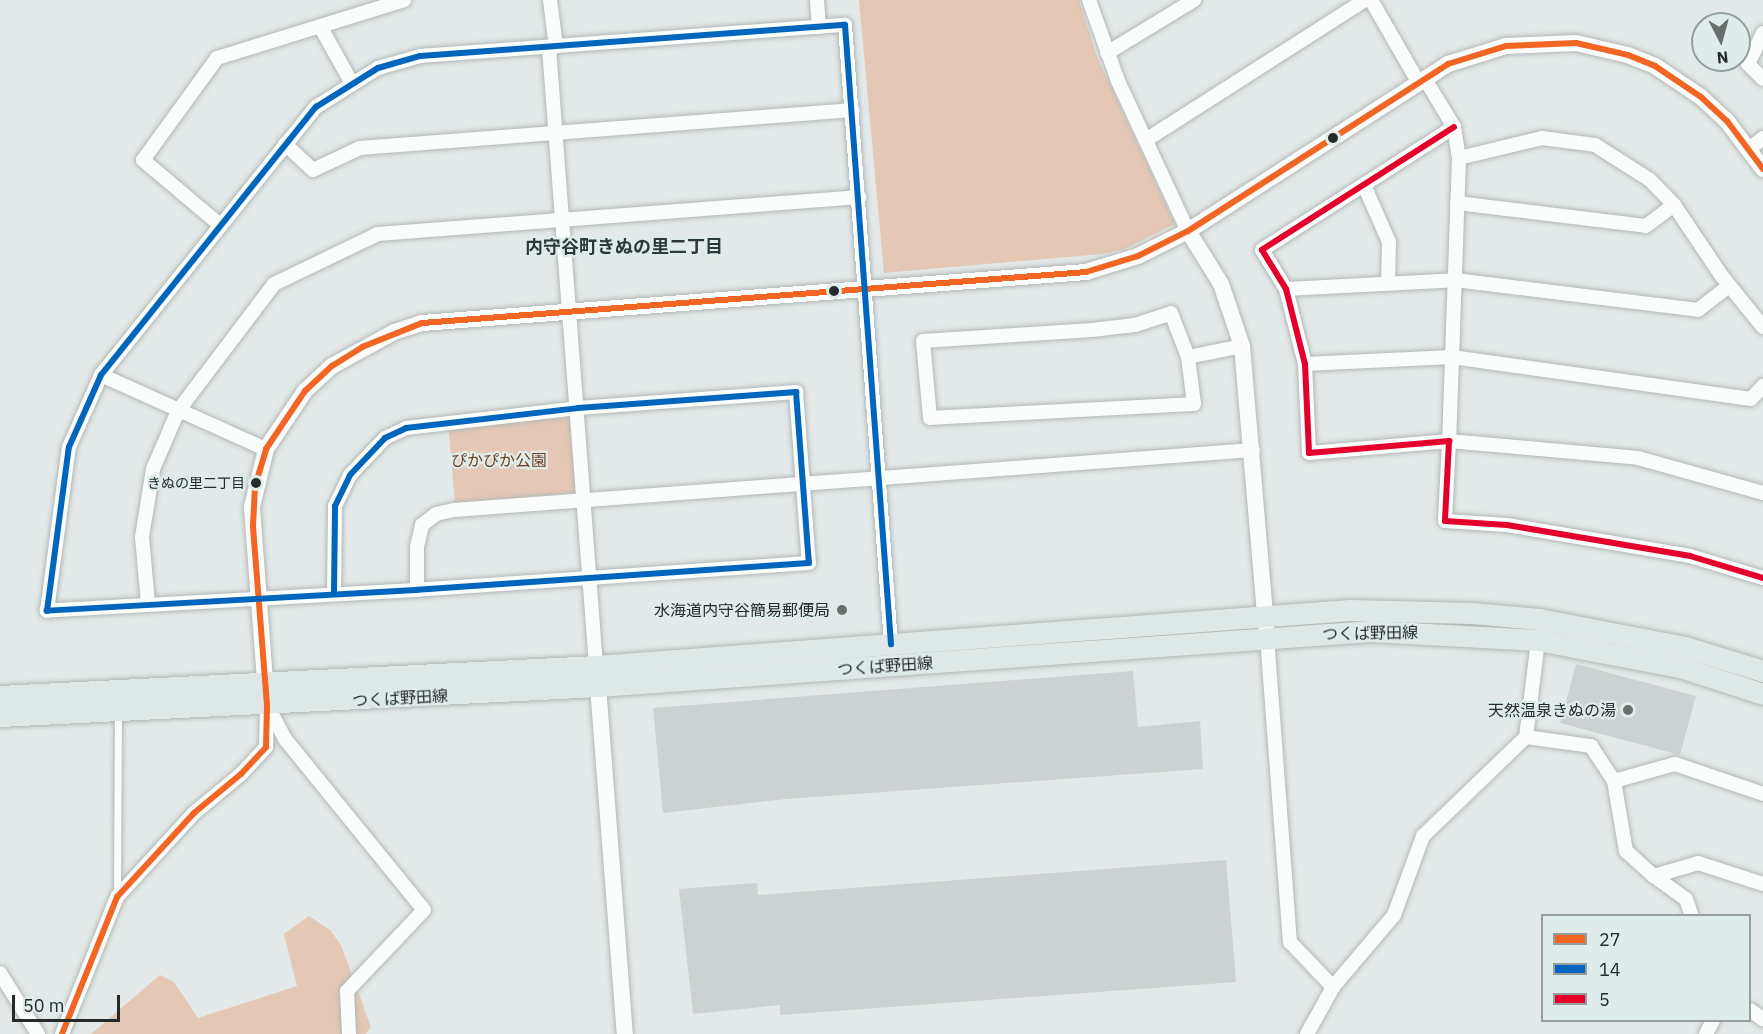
<!DOCTYPE html>
<meta charset="utf-8">
<style>
body{margin:0}
#map{position:relative;width:1763px;height:1034px;overflow:hidden;background:#e2e9e8;font-family:"IBM Plex Sans","Noto Sans JP",sans-serif}
div>[style]{position:absolute}
.green>*{inset:0;background:#e4c8b5;transform-origin:0 0}
.building>*{inset:0;background:#ccd1d1;transform-origin:0 0}
.roads{filter:drop-shadow(0 0 2px #b2b8b6) drop-shadow(0 0 2px #b2b8b6)}
.service>*{height:7px;margin:-3.5px;padding:0 3.5px;transform-origin:3.5px;border-radius:3.5px;background:#fbfcfc}
.minor>*{height:14px;margin:-7px;padding:0 7px;transform-origin:7px;border-radius:7px;background:#fbfcfc}
.tertiary>*{height:16px;margin:-8px;padding:0 8px;transform-origin:8px;border-radius:8px;background:#fbfcfc}
.primary>*{height:21px;margin:-10.5px;padding:0 10.5px;transform-origin:10.5px;border-radius:10.5px;background:#dee8e7}
.bus-1>*{height:6px;margin:-3px;padding:0 3px;transform-origin:3px;border-radius:3px;background:#f26522}
.bus-2>*{height:6px;margin:-3px;padding:0 3px;transform-origin:3px;border-radius:3px;background:#0065bd}
.bus-3>*{height:6px;margin:-3px;padding:0 3px;transform-origin:3px;border-radius:3px;background:#e4002b}
.dots>*{width:16px;height:16px;translate:-50% -50%;box-sizing:border-box;border:3px solid #dfeceb;border-radius:50%}
span{translate:-50% -50%;white-space:nowrap;text-align:center;line-height:1.15;-webkit-text-stroke:4.5px #dfeceb;paint-order:stroke}
.bus-label{font-size:14px;color:#262b2a}
.right{translate:-100% -50%;text-align:right}
.park-label{font-size:16px;color:#713f1d}
.poi-label{font-size:16px;color:#262b2a}
.street-label{font-size:16px;color:#262b2a}
.neighbourhood-label{font-size:18px;color:#2f3938;font-weight:700}
.legend{position:absolute;left:1541px;top:914px;width:210px;height:108px;box-sizing:border-box;background:#dfeceb;border:2px solid #959f9e;margin:0;padding:8px 10px;list-style:none;font-size:18px;color:#262b2a}
.legend li{display:flex;align-items:center;gap:12px;height:30px}
.legend b{width:30px;border:2px solid #959f9e}
.north{position:absolute;left:1691px;top:12px;width:60px;height:60px;box-sizing:border-box;background:#dfeceb;border:2px solid #959f9e;border-radius:50%;rotate:174deg;font-size:16px;font-weight:700;line-height:24px;text-align:center;color:#262b2a}
.north::after{content:'';display:block;margin:auto;width:21px;height:27px;background:#686e6c;clip-path:polygon(50% 0,100% 100%,50% 72%,0 100%)}
.scale{position:absolute;left:12px;top:995px;width:108px;height:27px;box-sizing:border-box;border:3px solid #262b2a;border-top:0;padding-left:8px;font-size:18px;line-height:21px;white-space:nowrap;color:#262b2a;-webkit-text-stroke:4px #dfeceb;paint-order:stroke}
</style>
<div id="map">
<div class="green">
<i style="clip-path:polygon(859px 0,1079px 0,1097px 57px,1175px 224px,1125px 249px,1103px 254px,884px 273px)"></i>
<i style="left:569px;top:417px;width:76px;height:121px;rotate:85deg"></i>
<i style="clip-path:polygon(309px 916px,330px 930px,341px 945px,371px 1027px,366px 1034px,91px 1034px,160px 975px,174px 982px,198px 1018px,297px 986px,284px 934px)"></i>
</div>
<div class="building">
<i style="left:1576px;top:664px;width:124px;height:61px;rotate:15deg"></i>
<i style="clip-path:polygon(1133px 671px,1138px 727px,1200px 721px,1203px 769px,786px 799px,663px 813px,653px 708px)"></i>
<i style="clip-path:polygon(1226px 860px,1236px 982px,780px 1015px,780px 1005px,693px 1014px,679px 889px,757px 883px,758px 895px)"></i>
</div>
<div class="roads">
<div class="service">
<i style="left:117px;top:894px;width:180px;rotate:-89.7deg"></i>
</div>
<div class="minor">
<i style="left:550px;top:0;width:47px;rotate:82.7deg"></i>
<i style="left:817px;top:0;width:27px;rotate:86deg"></i>
<i style="left:1089px;top:0;width:86px;rotate:70.3deg"></i>
<i style="left:1118px;top:81px;width:166px;rotate:65deg"></i>
<i style="left:1371px;top:0;width:96px;rotate:60deg"></i>
<i style="left:320px;top:26px;width:64px;rotate:61deg"></i>
<i style="left:1763px;top:33px;width:34px;rotate:116deg"></i>
<i style="left:1748px;top:64px;width:21px;rotate:45deg"></i>
<i style="left:549px;top:48px;width:620px;rotate:85.65deg"></i>
<i style="left:1107px;top:53px;width:102px;rotate:-31.3deg"></i>
<i style="left:1425px;top:79px;width:56px;rotate:58.9deg"></i>
<i style="left:1454px;top:127px;width:31px;rotate:81deg"></i>
<i style="left:1459px;top:158px;width:283px;rotate:92deg"></i>
<i style="left:1449px;top:441px;width:190px;rotate:5.1deg"></i>
<i style="left:1638px;top:458px;width:130px;rotate:15.6deg"></i>
<i style="left:1454px;top:127px;width:228px;rotate:147.4deg"></i>
<i style="left:1262px;top:250px;width:46px;rotate:58.4deg"></i>
<i style="left:1286px;top:289px;width:77px;rotate:75.8deg"></i>
<i style="left:1305px;top:364px;width:89px;rotate:87.4deg"></i>
<i style="left:1309px;top:453px;width:141px;rotate:-4.9deg"></i>
<i style="left:1449px;top:441px;width:80px;rotate:92.9deg"></i>
<i style="left:1445px;top:521px;width:62px;rotate:3.7deg"></i>
<i style="left:1507px;top:525px;width:186px;rotate:9.6deg"></i>
<i style="left:1690px;top:556px;width:76px;rotate:16.8deg"></i>
<i style="left:1146px;top:140px;width:260px;rotate:-32.6deg"></i>
<i style="left:285px;top:144px;width:38px;rotate:43deg"></i>
<i style="left:313px;top:170px;width:52px;rotate:-25.1deg"></i>
<i style="left:360px;top:148px;width:494px;rotate:-4.4deg"></i>
<i style="left:1749px;top:149px;width:18px;rotate:-38deg"></i>
<i style="left:1459px;top:158px;width:85px;rotate:-13.5deg"></i>
<i style="left:1542px;top:138px;width:53px;rotate:7.5deg"></i>
<i style="left:1595px;top:145px;width:65px;rotate:32.5deg"></i>
<i style="left:1650px;top:180px;width:35px;rotate:46deg"></i>
<i style="left:1674px;top:205px;width:84px;rotate:56.1deg"></i>
<i style="left:1721px;top:275px;width:67px;rotate:51.1deg"></i>
<i style="left:1364px;top:185px;width:62px;rotate:66.3deg"></i>
<i style="left:1389px;top:242px;width:41px;rotate:91.4deg"></i>
<i style="left:1457px;top:203px;width:190px;rotate:6.9deg"></i>
<i style="left:1646px;top:226px;width:35px;rotate:-37deg"></i>
<i style="left:220px;top:225px;width:101px;rotate:-139.8deg"></i>
<i style="left:143px;top:160px;width:126px;rotate:-54deg"></i>
<i style="left:217px;top:58px;width:196px;rotate:-17.2deg"></i>
<i style="left:1286px;top:289px;width:169px;rotate:-3deg"></i>
<i style="left:1455px;top:280px;width:245px;rotate:7deg"></i>
<i style="left:1698px;top:310px;width:39px;rotate:-38deg"></i>
<i style="left:1171px;top:313px;width:47px;rotate:68.9deg"></i>
<i style="left:1188px;top:357px;width:47px;rotate:82.7deg"></i>
<i style="left:1194px;top:404px;width:264px;rotate:177deg"></i>
<i style="left:930px;top:418px;width:77px;rotate:-95.2deg"></i>
<i style="left:923px;top:341px;width:169px;rotate:-3.7deg"></i>
<i style="left:1092px;top:330px;width:43px;rotate:-6.6deg"></i>
<i style="left:1135px;top:325px;width:38px;rotate:-18deg"></i>
<i style="left:1188px;top:357px;width:55px;rotate:-11.5deg"></i>
<i style="left:1305px;top:364px;width:147px;rotate:-2.7deg"></i>
<i style="left:1452px;top:357px;width:302px;rotate:8deg"></i>
<i style="left:1751px;top:399px;width:18px;rotate:-47deg"></i>
<i style="left:101px;top:375px;width:181px;rotate:24.2deg"></i>
<i style="left:417px;top:590px;width:43px;rotate:-90deg"></i>
<i style="left:417px;top:547px;width:23px;rotate:-77deg"></i>
<i style="left:422px;top:525px;width:18px;rotate:-38deg"></i>
<i style="left:436px;top:514px;width:18px;rotate:-13deg"></i>
<i style="left:454px;top:510px;width:801px;rotate:-4.29deg"></i>
<i style="left:334px;top:593px;width:87px;rotate:-89.3deg"></i>
<i style="left:335px;top:506px;width:34px;rotate:-64deg"></i>
<i style="left:350px;top:475px;width:51px;rotate:-46.6deg"></i>
<i style="left:385px;top:438px;width:23px;rotate:-25deg"></i>
<i style="left:406px;top:428px;width:173px;rotate:-6.6deg"></i>
<i style="left:578px;top:408px;width:219px;rotate:-4.2deg"></i>
<i style="left:796px;top:392px;width:171px;rotate:85.7deg"></i>
<i style="left:809px;top:563px;width:393px;rotate:176.1deg"></i>
<i style="left:417px;top:590px;width:371px;rotate:176.8deg"></i>
<i style="left:47px;top:611px;width:165px;rotate:-82.4deg"></i>
<i style="left:69px;top:447px;width:79px;rotate:-66deg"></i>
<i style="left:101px;top:375px;width:344px;rotate:-51.3deg"></i>
<i style="left:316px;top:107px;width:73px;rotate:-32.2deg"></i>
<i style="left:378px;top:68px;width:44px;rotate:-15.9deg"></i>
<i style="left:420px;top:56px;width:426px;rotate:-4.2deg"></i>
<i style="left:845px;top:25px;width:621px;rotate:85.75deg"></i>
<i style="left:148px;top:603px;width:66px;rotate:-95.2deg"></i>
<i style="left:142px;top:537px;width:69px;rotate:-80.8deg"></i>
<i style="left:153px;top:469px;width:63px;rotate:-66.7deg"></i>
<i style="left:178px;top:411px;width:159px;rotate:-52.9deg"></i>
<i style="left:274px;top:284px;width:115px;rotate:-25.7deg"></i>
<i style="left:378px;top:234px;width:483px;rotate:-4.4deg"></i>
<i style="left:1267px;top:637px;width:306px;rotate:85.7deg"></i>
<i style="left:1290px;top:942px;width:62px;rotate:46.3deg"></i>
<i style="left:267px;top:705px;width:38px;rotate:62deg"></i>
<i style="left:285px;top:739px;width:220px;rotate:50.9deg"></i>
<i style="left:424px;top:910px;width:112px;rotate:133.5deg"></i>
<i style="left:347px;top:991px;width:43px;rotate:87.3deg"></i>
<i style="left:1526px;top:737px;width:66px;rotate:7.9deg"></i>
<i style="left:1591px;top:746px;width:42px;rotate:56.7deg"></i>
<i style="left:1614px;top:781px;width:63px;rotate:-15.6deg"></i>
<i style="left:1675px;top:764px;width:93px;rotate:18.8deg"></i>
<i style="left:1614px;top:781px;width:71px;rotate:80.3deg"></i>
<i style="left:1626px;top:851px;width:38px;rotate:42deg"></i>
<i style="left:1654px;top:876px;width:46px;rotate:-16.5deg"></i>
<i style="left:1698px;top:863px;width:68px;rotate:17.9deg"></i>
<i style="left:1654px;top:876px;width:39px;rotate:36deg"></i>
<i style="left:1686px;top:899px;width:18px;rotate:71deg"></i>
<i style="left:0;top:973px;width:72px;rotate:58.1deg"></i>
<i style="left:1750px;top:1010px;width:16px;rotate:35deg"></i>
<i style="left:62px;top:1034px;width:148px;rotate:-68.1deg"></i>
<i style="left:117px;top:897px;width:114px;rotate:-47.5deg"></i>
<i style="left:194px;top:813px;width:61px;rotate:-39.7deg"></i>
<i style="left:241px;top:774px;width:37px;rotate:-47deg"></i>
<i style="left:266px;top:747px;width:40px;rotate:-88.6deg"></i>
<i style="left:1307px;top:1034px;width:54px;rotate:-61deg"></i>
<i style="left:1333px;top:987px;width:94px;rotate:-49.7deg"></i>
<i style="left:1394px;top:915px;width:84px;rotate:-69.8deg"></i>
<i style="left:1423px;top:836px;width:143px;rotate:-43.9deg"></i>
<i style="left:1526px;top:737px;width:98px;rotate:-82.9deg"></i>
<i style="left:1706px;top:1034px;width:16px;rotate:-63deg"></i>
</div>
<div class="tertiary">
<i style="left:1188px;top:231px;width:62px;rotate:58.1deg"></i>
<i style="left:1221px;top:284px;width:65px;rotate:71.3deg"></i>
<i style="left:1242px;top:346px;width:282px;rotate:85.1deg"></i>
<i style="left:598px;top:686px;width:349px;rotate:85.6deg"></i>
<i style="left:266px;top:694px;width:188px;rotate:-94.3deg"></i>
<i style="left:252px;top:507px;width:60px;rotate:-76.4deg"></i>
<i style="left:266px;top:449px;width:70px;rotate:-56.1deg"></i>
<i style="left:305px;top:391px;width:37px;rotate:-43deg"></i>
<i style="left:332px;top:366px;width:71px;rotate:-28.7deg"></i>
<i style="left:394px;top:332px;width:29px;rotate:-18deg"></i>
<i style="left:422px;top:323px;width:666px;rotate:-4.39deg"></i>
<i style="left:1086px;top:272px;width:54px;rotate:-17.1deg"></i>
<i style="left:1138px;top:256px;width:56px;rotate:-26.6deg"></i>
<i style="left:1188px;top:231px;width:309px;rotate:-32.7deg"></i>
<i style="left:1448px;top:64px;width:61px;rotate:-17.2deg"></i>
<i style="left:1506px;top:46px;width:70px;rotate:-2.5deg"></i>
<i style="left:1576px;top:43px;width:53px;rotate:13deg"></i>
<i style="left:1628px;top:55px;width:29px;rotate:22deg"></i>
<i style="left:1655px;top:66px;width:55px;rotate:34deg"></i>
<i style="left:1701px;top:97px;width:35px;rotate:43deg"></i>
<i style="left:1727px;top:121px;width:60px;rotate:53.1deg"></i>
</div>
<div class="primary">
<i style="left:0;top:696px;width:597px;rotate:-2.88deg"></i>
<i style="left:596px;top:666px;width:756px;rotate:-4.25deg"></i>
<i style="left:1350px;top:610px;width:122px;rotate:1.4deg"></i>
<i style="left:1472px;top:613px;width:67px;rotate:5.1deg"></i>
<i style="left:1539px;top:619px;width:149px;rotate:10.9deg"></i>
<i style="left:1685px;top:647px;width:82px;rotate:17.1deg"></i>
<i style="left:0;top:716px;width:599px;rotate:-2.87deg"></i>
<i style="left:598px;top:686px;width:775px;rotate:-4.07deg"></i>
<i style="left:1371px;top:631px;width:167px;rotate:3.1deg"></i>
<i style="left:1538px;top:640px;width:145px;rotate:10.8deg"></i>
<i style="left:1680px;top:667px;width:87px;rotate:18deg"></i>
</div>
</div>
<div class="bus-1">
<i style="left:62px;top:1034px;width:148px;rotate:-68.1deg"></i>
<i style="left:117px;top:897px;width:114px;rotate:-47.5deg"></i>
<i style="left:194px;top:813px;width:61px;rotate:-39.7deg"></i>
<i style="left:241px;top:774px;width:37px;rotate:-47deg"></i>
<i style="left:266px;top:747px;width:42px;rotate:-88.6deg"></i>
<i style="left:267px;top:705px;width:180px;rotate:-94.5deg"></i>
<i style="left:253px;top:526px;width:40px;rotate:-87.1deg"></i>
<i style="left:255px;top:486px;width:39px;rotate:-73deg"></i>
<i style="left:266px;top:449px;width:70px;rotate:-56.1deg"></i>
<i style="left:305px;top:391px;width:37px;rotate:-43deg"></i>
<i style="left:332px;top:366px;width:36px;rotate:-32deg"></i>
<i style="left:362px;top:347px;width:65px;rotate:-21.8deg"></i>
<i style="left:422px;top:323px;width:666px;rotate:-4.39deg"></i>
<i style="left:1086px;top:272px;width:54px;rotate:-17.1deg"></i>
<i style="left:1138px;top:256px;width:56px;rotate:-26.6deg"></i>
<i style="left:1188px;top:231px;width:309px;rotate:-32.7deg"></i>
<i style="left:1448px;top:64px;width:61px;rotate:-17.2deg"></i>
<i style="left:1506px;top:46px;width:70px;rotate:-2.5deg"></i>
<i style="left:1576px;top:43px;width:53px;rotate:13deg"></i>
<i style="left:1628px;top:55px;width:29px;rotate:22deg"></i>
<i style="left:1655px;top:66px;width:55px;rotate:34deg"></i>
<i style="left:1701px;top:97px;width:35px;rotate:43deg"></i>
<i style="left:1727px;top:121px;width:60px;rotate:53.1deg"></i>
</div>
<div class="bus-2">
<i style="left:334px;top:593px;width:87px;rotate:-89.3deg"></i>
<i style="left:335px;top:506px;width:34px;rotate:-64deg"></i>
<i style="left:350px;top:475px;width:51px;rotate:-46.6deg"></i>
<i style="left:385px;top:438px;width:23px;rotate:-25deg"></i>
<i style="left:406px;top:428px;width:173px;rotate:-6.6deg"></i>
<i style="left:578px;top:408px;width:219px;rotate:-4.2deg"></i>
<i style="left:796px;top:392px;width:171px;rotate:85.7deg"></i>
<i style="left:809px;top:563px;width:393px;rotate:176.1deg"></i>
<i style="left:417px;top:590px;width:371px;rotate:176.8deg"></i>
<i style="left:47px;top:611px;width:165px;rotate:-82.4deg"></i>
<i style="left:69px;top:447px;width:79px;rotate:-66deg"></i>
<i style="left:101px;top:375px;width:344px;rotate:-51.3deg"></i>
<i style="left:316px;top:107px;width:73px;rotate:-32.2deg"></i>
<i style="left:378px;top:68px;width:44px;rotate:-15.9deg"></i>
<i style="left:420px;top:56px;width:426px;rotate:-4.2deg"></i>
<i style="left:845px;top:25px;width:621px;rotate:85.75deg"></i>
</div>
<div class="bus-3">
<i style="left:1454px;top:127px;width:228px;rotate:147.4deg"></i>
<i style="left:1262px;top:250px;width:46px;rotate:58.4deg"></i>
<i style="left:1286px;top:289px;width:77px;rotate:75.8deg"></i>
<i style="left:1305px;top:364px;width:89px;rotate:87.4deg"></i>
<i style="left:1309px;top:453px;width:141px;rotate:-4.9deg"></i>
<i style="left:1449px;top:441px;width:80px;rotate:92.9deg"></i>
<i style="left:1445px;top:521px;width:62px;rotate:3.7deg"></i>
<i style="left:1507px;top:525px;width:186px;rotate:9.6deg"></i>
<i style="left:1690px;top:556px;width:76px;rotate:16.8deg"></i>
</div>
<div class="dots">
<i style="left:1333px;top:138px;background:#262b2a"></i>
<i style="left:834px;top:291px;background:#262b2a"></i>
<i style="left:256px;top:483px;background:#262b2a"></i>
<i style="left:842px;top:610px;background:#686e6c"></i>
<i style="left:1628px;top:710px;background:#686e6c"></i>
</div>
<div class="bus-label">
<span class="right" style="left:245px;top:483px">きぬの里二丁目</span>
</div>
<div class="park-label">
<span style="left:499px;top:460px">ぴかぴか公園</span>
</div>
<div class="poi-label">
<span class="right" style="left:830px;top:610px">水海道内守谷簡易郵便局</span>
<span class="right" style="left:1616px;top:710px">天然温泉きぬの湯</span>
</div>
<div class="street-label">
<span style="left:1370px;top:633px;rotate:-1deg">つくば野田線</span>
<span style="left:885px;top:666px;rotate:-4deg">つくば野田線</span>
<span style="left:400px;top:698px;rotate:-3deg">つくば野田線</span>
</div>
<div class="neighbourhood-label">
<span style="left:624px;top:247px">内守谷町きぬの里二丁目</span>
</div>
<ul class="legend">
<li><b style="height:8px;background:#f26522"></b>27</li>
<li><b style="height:8px;background:#0065bd"></b>14</li>
<li><b style="height:8px;background:#e4002b"></b>5</li>
</ul>
<div class="north">N</div>
<div class="scale">50 m</div>
</div>
